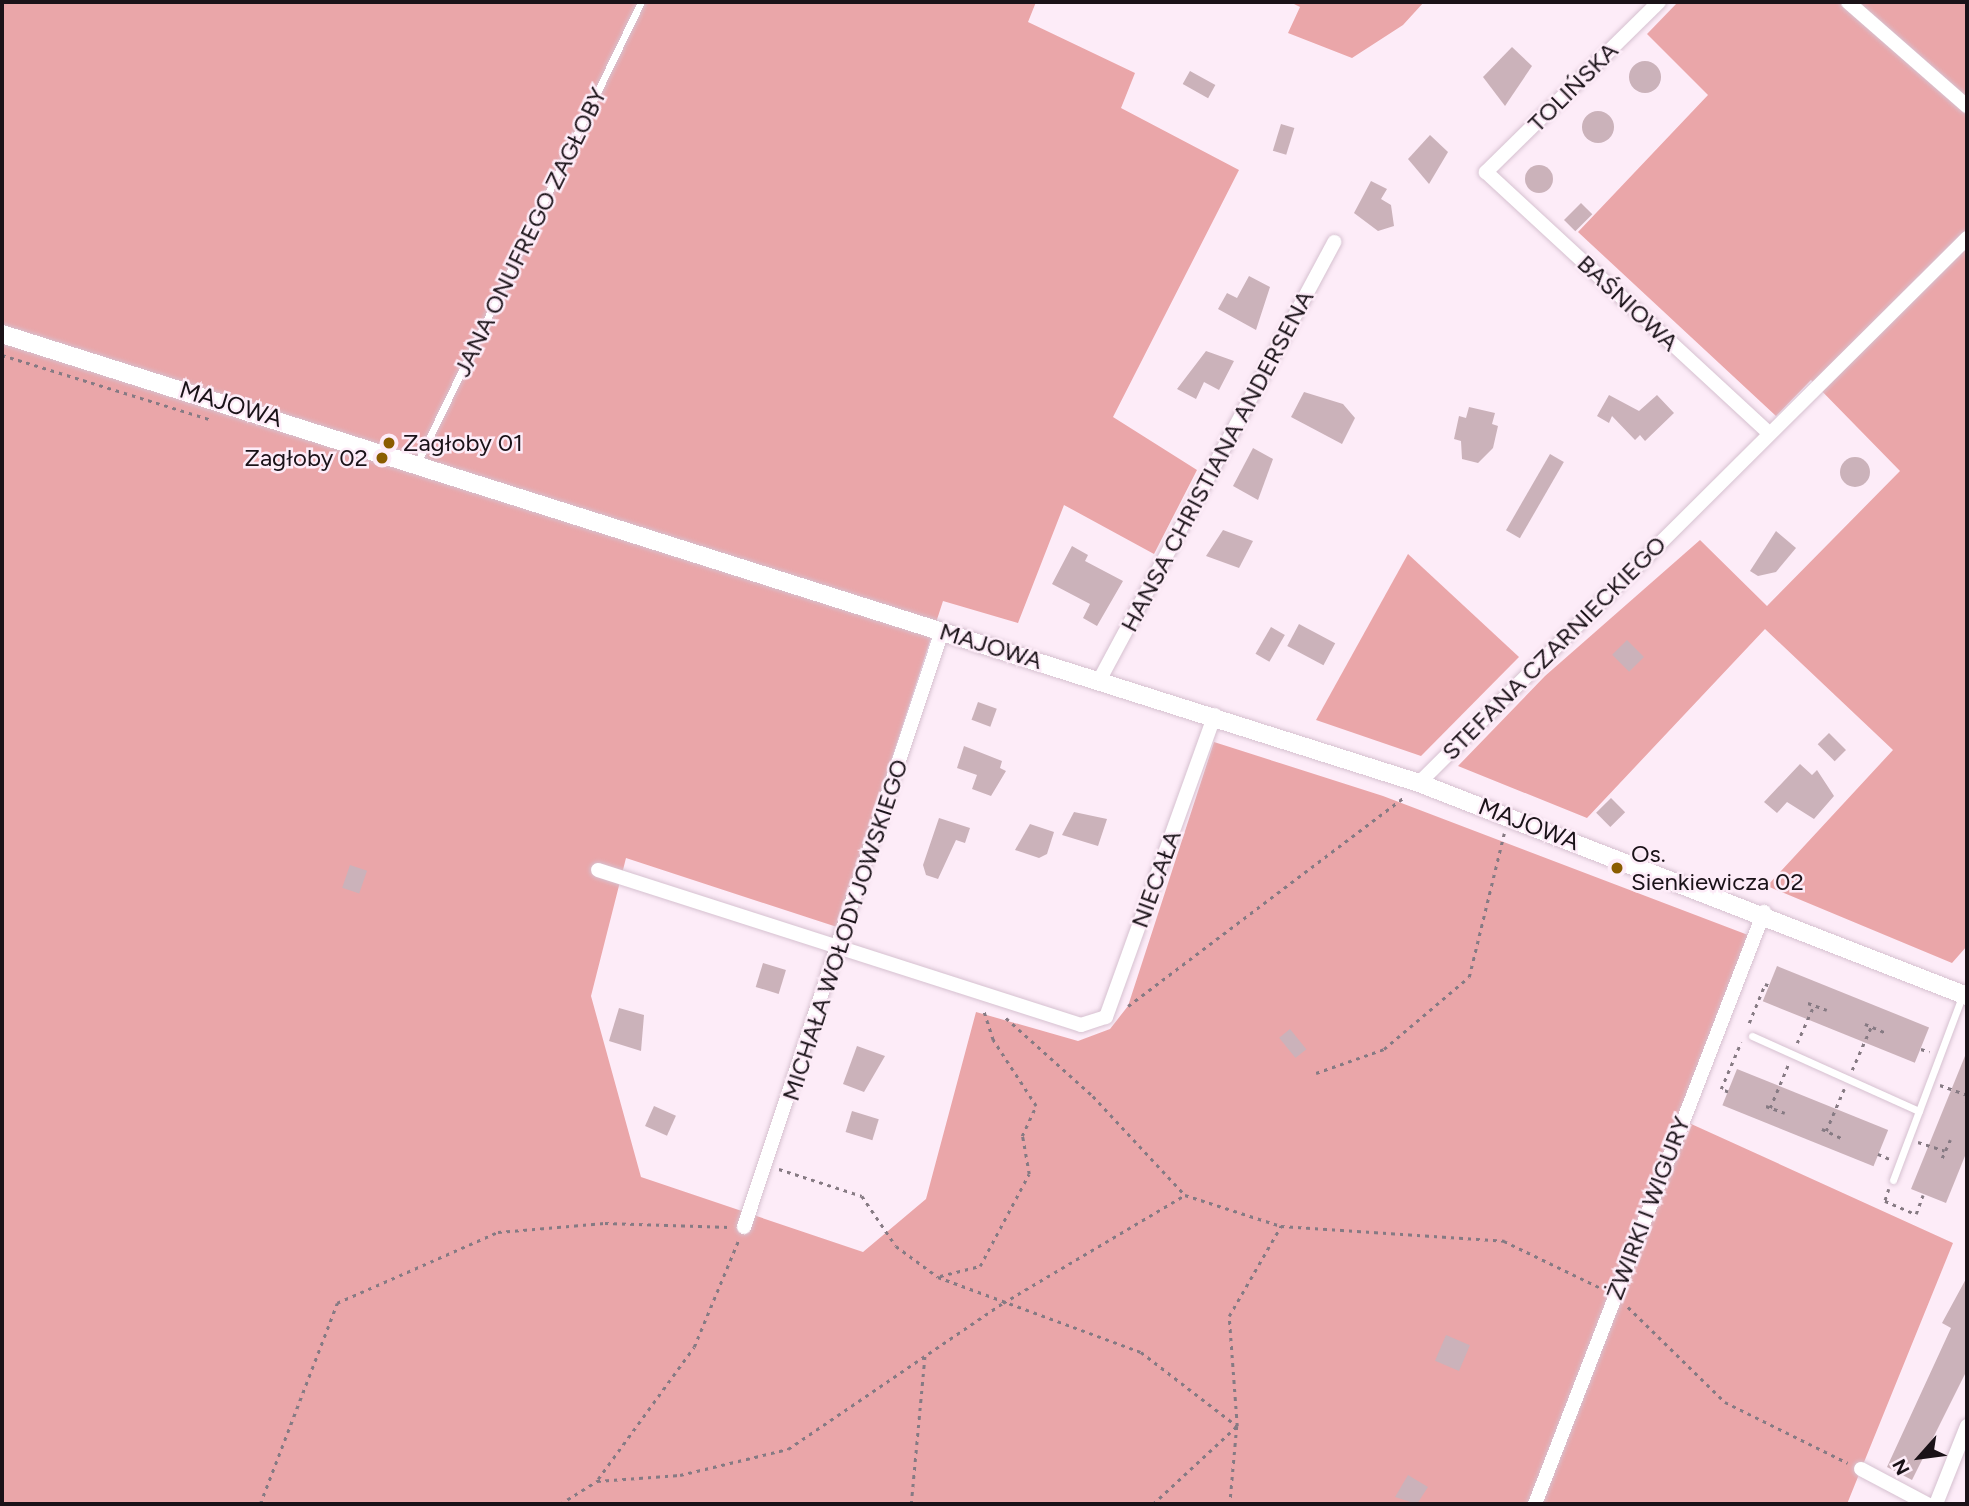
<!DOCTYPE html>
<meta charset="utf-8">
<style>
body{margin:0}
#map{position:relative;width:1969px;height:1506px;overflow:hidden;background:#fdecf8;font-family:Figtree,sans-serif}
div>[style]{position:absolute}
.forest>*{inset:0;background:#eaa6a9}
.building>*{inset:0;background:#cbb2ba;transform-origin:0 0}
.round{border-radius:50%}
.path>*{height:2.5px;margin-top:-1.25px;transform-origin:0;background:repeating-linear-gradient(90deg,#867a83 0 3.5px,transparent 0 8.5px)}
.roads{filter:drop-shadow(0 0 2px #d6c1d0) drop-shadow(0 0 2px #d6c1d0)}
.service>*{height:7px;margin:-3.5px;padding:0 3.5px;transform-origin:3.5px;border-radius:3.5px;background:#fff}
.minor>*{height:14px;margin:-7px;padding:0 7px;transform-origin:7px;border-radius:7px;background:#fff}
.tertiary>*{height:18px;margin:-9px;padding:0 9px;transform-origin:9px;border-radius:9px;background:#fff}
.dots>*{width:19px;height:19px;translate:-50% -50%;box-sizing:border-box;border:4px solid #fdecf8;border-radius:50%}
span{translate:-50% -50%;white-space:nowrap;text-align:center;line-height:1.15;-webkit-text-stroke:5px #fdecf8;paint-order:stroke}
.street-label{font-size:24px;color:#1a1218}
.poi-label{font-size:24px;color:#1a1218}
.left{translate:0 -50%;text-align:left}
.right{translate:-100% -50%;text-align:right}
.frame{position:absolute;inset:0;border:4px solid #1a1218;pointer-events:none}
.north{position:absolute;left:1885px;top:1422px;width:70px;height:70px;-webkit-text-stroke:5px #fdecf8;paint-order:stroke;rotate:242deg;font-size:19px;font-weight:700;line-height:28px;text-align:center;color:#1a1218}
.north::after{content:'';display:block;margin:auto;width:24px;height:32px;background:#1a1218;clip-path:polygon(50% 0,100% 100%,50% 72%,0 100%)}
</style>
<div id="map">
<div class="forest">
<i style="clip-path:polygon(2px 2px,1036px 2px,1028px 22px,1135px 73px,1121px 108px,1239px 170px,1113px 417px,1197px 470px,1154px 554px,1064px 505px,1018px 623px,943px 601px,837px 927px,626px 858px,591px 996px,641px 1177px,863px 1252px,926px 1199px,976px 1012px,1078px 1041px,1110px 1029px,1128px 1006px,1214px 742px,1383px 796px,1748px 935px,1678px 1118px,1953px 1243px,1847px 1504px,2px 1504px)"></i>
<i style="clip-path:polygon(1290px 2px,1424px 2px,1403px 25px,1352px 58px,1288px 33px,1300px 7px)"></i>
<i style="clip-path:polygon(1678px 2px,1967px 2px,1967px 946px,1952px 963px,1767px 886px,1893px 750px,1765px 629px,1587px 818px,1458px 766px,1545px 676px,1700px 540px,1767px 606px,1900px 471px,1811px 380px,1776px 416px,1578px 232px,1708px 95px,1647px 34px)"></i>
<i style="clip-path:polygon(1408px 554px,1519px 657px,1421px 756px,1316px 720px)"></i>
</div>
<div class="building">
<i style="clip-path:polygon(1512px 47px,1532px 66px,1505px 106px,1483px 77px)"></i>
<i class="round" style="left:1629px;top:61px;width:32px;height:32px"></i>
<i style="left:1190px;top:71px;width:29px;height:15px;rotate:29deg"></i>
<i class="round" style="left:1582px;top:111px;width:32px;height:32px"></i>
<i style="left:1281px;top:124px;width:14px;height:28px;rotate:17deg"></i>
<i style="clip-path:polygon(1430px 135px,1448px 152px,1429px 184px,1408px 159px)"></i>
<i class="round" style="left:1525px;top:165px;width:28px;height:28px"></i>
<i style="clip-path:polygon(1371px 181px,1387px 189px,1381px 199px,1391px 205px,1394px 226px,1378px 231px,1354px 213px)"></i>
<i style="left:1581px;top:203px;width:16px;height:24px;rotate:45deg"></i>
<i style="clip-path:polygon(1249px 276px,1270px 287px,1256px 330px,1218px 309px,1227px 293px,1237px 298px)"></i>
<i style="clip-path:polygon(1206px 351px,1234px 361px,1219px 390px,1204px 382px,1196px 399px,1177px 389px)"></i>
<i style="clip-path:polygon(1304px 392px,1343px 404px,1355px 418px,1342px 444px,1291px 417px)"></i>
<i style="clip-path:polygon(1609px 395px,1639px 411px,1657px 395px,1674px 413px,1645px 441px,1640px 435px,1635px 440px,1612px 416px,1609px 423px,1597px 416px)"></i>
<i style="clip-path:polygon(1469px 407px,1495px 413px,1492px 424px,1498px 426px,1493px 448px,1478px 463px,1462px 459px,1461px 441px,1454px 439px,1459px 416px,1466px 418px)"></i>
<i style="clip-path:polygon(1253px 448px,1273px 459px,1258px 500px,1233px 486px)"></i>
<i style="left:1550px;top:454px;width:16px;height:88px;rotate:30deg"></i>
<i class="round" style="left:1840px;top:457px;width:30px;height:30px"></i>
<i style="clip-path:polygon(1223px 530px,1253px 541px,1239px 568px,1206px 556px)"></i>
<i style="clip-path:polygon(1776px 531px,1796px 548px,1776px 572px,1758px 576px,1750px 571px)"></i>
<i style="clip-path:polygon(1072px 546px,1088px 555px,1085px 561px,1123px 581px,1097px 626px,1083px 618px,1090px 604px,1052px 584px)"></i>
<i style="left:1299px;top:624px;width:41px;height:25px;rotate:28deg"></i>
<i style="left:1271px;top:627px;width:16px;height:31px;rotate:30deg"></i>
<i style="left:1627px;top:640px;width:24px;height:21px;rotate:45deg"></i>
<i style="left:978px;top:702px;width:20px;height:19px;rotate:20deg"></i>
<i style="left:1829px;top:733px;width:24px;height:16px;rotate:45deg"></i>
<i style="clip-path:polygon(964px 746px,1002px 761px,1000px 768px,1006px 771px,991px 796px,972px 789px,977px 775px,957px 768px)"></i>
<i style="clip-path:polygon(1800px 764px,1812px 775px,1817px 770px,1834px 796px,1814px 819px,1787px 802px,1777px 813px,1764px 802px)"></i>
<i style="left:1611px;top:798px;width:20px;height:21px;rotate:45deg"></i>
<i style="clip-path:polygon(1074px 812px,1107px 819px,1098px 846px,1062px 835px)"></i>
<i style="clip-path:polygon(939px 818px,970px 828px,965px 843px,956px 840px,938px 879px,926px 875px,923px 865px)"></i>
<i style="clip-path:polygon(1030px 824px,1054px 832px,1047px 854px,1039px 858px,1015px 850px)"></i>
<i style="left:350px;top:865px;width:18px;height:24px;rotate:19deg"></i>
<i style="left:763px;top:963px;width:24px;height:25px;rotate:17deg"></i>
<i style="left:1777px;top:966px;width:164px;height:38px;rotate:22deg"></i>
<i style="clip-path:polygon(619px 1008px,644px 1015px,641px 1051px,609px 1041px)"></i>
<i style="left:1290px;top:1029px;width:26px;height:14px;rotate:51deg"></i>
<i style="clip-path:polygon(857px 1046px,885px 1056px,864px 1092px,843px 1084px)"></i>
<i style="clip-path:polygon(1967px 1051px,1967px 1151px,1946px 1203px,1911px 1189px)"></i>
<i style="left:1737px;top:1069px;width:163px;height:39px;rotate:22deg"></i>
<i style="left:654px;top:1106px;width:24px;height:22px;rotate:24deg"></i>
<i style="left:852px;top:1111px;width:28px;height:22px;rotate:17deg"></i>
<i style="clip-path:polygon(1967px 1277px,1967px 1370px,1912px 1480px,1887px 1467px,1951px 1328px,1942px 1323px)"></i>
<i style="left:1446px;top:1335px;width:26px;height:28px;rotate:23deg"></i>
<i style="clip-path:polygon(1408px 1475px,1428px 1487px,1417px 1504px,1395px 1497px)"></i>
</div>
<div class="path">
<i style="left:2px;top:355px;width:217px;rotate:17.2deg"></i>
<i style="left:1808px;top:1003px;width:20px;rotate:20deg"></i>
<i style="left:1128px;top:1006px;width:346px;rotate:-37.1deg"></i>
<i style="left:1006px;top:1018px;width:117px;rotate:41.9deg"></i>
<i style="left:1093px;top:1096px;width:135px;rotate:47.1deg"></i>
<i style="left:1749px;top:1023px;width:42px;rotate:-67.7deg"></i>
<i style="left:1765px;top:984px;width:5px;rotate:22deg"></i>
<i style="left:1865px;top:1024px;width:21px;rotate:23deg"></i>
<i style="left:1797px;top:1043px;width:42px;rotate:-65.9deg"></i>
<i style="left:1921px;top:1049px;width:9px;rotate:18deg"></i>
<i style="left:1852px;top:1070px;width:47px;rotate:-66.2deg"></i>
<i style="left:1316px;top:1073px;width:72px;rotate:-19.4deg"></i>
<i style="left:1384px;top:1049px;width:111px;rotate:-40.3deg"></i>
<i style="left:1469px;top:977px;width:148px;rotate:-76.3deg"></i>
<i style="left:1940px;top:1085px;width:29px;rotate:20deg"></i>
<i style="left:1728px;top:1092px;width:8px;rotate:-157deg"></i>
<i style="left:1721px;top:1089px;width:51px;rotate:-66.9deg"></i>
<i style="left:1966px;top:1103px;width:3px;rotate:-72deg"></i>
<i style="left:1766px;top:1106px;width:20px;rotate:20deg"></i>
<i style="left:1770px;top:1108px;width:47px;rotate:-67.3deg"></i>
<i style="left:1822px;top:1129px;width:21px;rotate:25deg"></i>
<i style="left:1826px;top:1131px;width:46px;rotate:-66.8deg"></i>
<i style="left:1918px;top:1142px;width:28px;rotate:18deg"></i>
<i style="left:1878px;top:1154px;width:13px;rotate:23deg"></i>
<i style="left:1942px;top:1158px;width:20px;rotate:-66deg"></i>
<i style="left:779px;top:1169px;width:87px;rotate:18deg"></i>
<i style="left:862px;top:1196px;width:60px;rotate:55.8deg"></i>
<i style="left:896px;top:1246px;width:52px;rotate:36.4deg"></i>
<i style="left:938px;top:1277px;width:216px;rotate:20.3deg"></i>
<i style="left:1141px;top:1352px;width:121px;rotate:37.6deg"></i>
<i style="left:1237px;top:1426px;width:78px;rotate:95.1deg"></i>
<i style="left:1889px;top:1189px;width:13px;rotate:108deg"></i>
<i style="left:1885px;top:1201px;width:34px;rotate:23deg"></i>
<i style="left:1916px;top:1214px;width:20px;rotate:-70deg"></i>
<i style="left:940px;top:1276px;width:41px;rotate:-14deg"></i>
<i style="left:980px;top:1266px;width:104px;rotate:-62deg"></i>
<i style="left:1029px;top:1174px;width:39px;rotate:-100deg"></i>
<i style="left:1022px;top:1136px;width:33px;rotate:-65deg"></i>
<i style="left:1036px;top:1106px;width:79px;rotate:-123.1deg"></i>
<i style="left:993px;top:1040px;width:33px;rotate:-108deg"></i>
<i style="left:1628px;top:1307px;width:136px;rotate:44.4deg"></i>
<i style="left:1725px;top:1402px;width:137px;rotate:26.4deg"></i>
<i style="left:598px;top:1479px;width:163px;rotate:-54deg"></i>
<i style="left:694px;top:1347px;width:117px;rotate:-67.4deg"></i>
<i style="left:260px;top:1504px;width:215px;rotate:-69deg"></i>
<i style="left:337px;top:1303px;width:176px;rotate:-23.8deg"></i>
<i style="left:498px;top:1232px;width:107px;rotate:-4.8deg"></i>
<i style="left:605px;top:1223px;width:125px;rotate:1.8deg"></i>
<i style="left:560px;top:1504px;width:44px;rotate:-31.9deg"></i>
<i style="left:597px;top:1481px;width:83px;rotate:-4.1deg"></i>
<i style="left:680px;top:1475px;width:111px;rotate:-13.5deg"></i>
<i style="left:788px;top:1449px;width:260px;rotate:-34.2deg"></i>
<i style="left:1003px;top:1303px;width:212px;rotate:-30.7deg"></i>
<i style="left:1185px;top:1195px;width:101px;rotate:17.9deg"></i>
<i style="left:1281px;top:1226px;width:224px;rotate:3.8deg"></i>
<i style="left:1504px;top:1241px;width:110px;rotate:25.9deg"></i>
<i style="left:911px;top:1504px;width:151px;rotate:-84.7deg"></i>
<i style="left:1153px;top:1504px;width:115px;rotate:-42.9deg"></i>
<i style="left:1237px;top:1426px;width:110px;rotate:-94.2deg"></i>
<i style="left:1229px;top:1316px;width:104px;rotate:-60deg"></i>
</div>
<div class="roads">
<div class="service">
<i style="left:418px;top:461px;width:510px;rotate:-64.09deg"></i>
<i style="left:1752px;top:1036px;width:183px;rotate:24.2deg"></i>
<i style="left:1893px;top:1180px;width:199px;rotate:-69.4deg"></i>
</div>
<div class="minor">
<i style="left:1659px;top:2px;width:243px;rotate:135.5deg"></i>
<i style="left:1486px;top:172px;width:385px;rotate:42.7deg"></i>
<i style="left:1848px;top:2px;width:158px;rotate:41.2deg"></i>
<i style="left:1100px;top:679px;width:496px;rotate:-61.8deg"></i>
<i style="left:1419px;top:783px;width:773px;rotate:-44.84deg"></i>
<i style="left:598px;top:870px;width:507px;rotate:17.79deg"></i>
<i style="left:1081px;top:1025px;width:26px;rotate:-18deg"></i>
<i style="left:1106px;top:1017px;width:321px;rotate:-70.2deg"></i>
<i style="left:744px;top:1227px;width:628px;rotate:-71.62deg"></i>
<i style="left:1861px;top:1469px;width:75px;rotate:27.9deg"></i>
<i style="left:1535px;top:1504px;width:635px;rotate:-68.85deg"></i>
<i style="left:1936px;top:1504px;width:84px;rotate:-68.3deg"></i>
</div>
<div class="tertiary">
<i style="left:2px;top:334px;width:1486px;rotate:17.58deg"></i>
<i style="left:1419px;top:783px;width:588px;rotate:21.24deg"></i>
</div>
</div>
<div class="dots">
<i style="left:389px;top:443px;background:#8a5c00"></i>
<i style="left:382px;top:458px;background:#8a5c00"></i>
<i style="left:1617px;top:868px;background:#8a5c00"></i>
</div>
<div class="street-label">
<span style="left:1573px;top:87px;rotate:-45deg">TOLIŃSKA</span>
<span style="left:530px;top:232px;rotate:-64deg">JANA ONUFREGO ZAGŁOBY</span>
<span style="left:1628px;top:303px;rotate:43deg">BAŚNIOWA</span>
<span style="left:231px;top:404px;rotate:17deg">MAJOWA</span>
<span style="left:1217px;top:461px;rotate:-62deg">HANSA CHRISTIANA ANDERSENA</span>
<span style="left:991px;top:646px;rotate:17deg">MAJOWA</span>
<span style="left:1554px;top:648px;rotate:-45deg">STEFANA CZARNIECKIEGO</span>
<span style="left:1529px;top:824px;rotate:21deg">MAJOWA</span>
<span style="left:1156px;top:879px;rotate:-70deg">NIECAŁA</span>
<span style="left:845px;top:930px;rotate:-72deg">MICHAŁA WOŁODYJOWSKIEGO</span>
<span style="left:1648px;top:1208px;rotate:-69deg">ŻWIRKI I WIGURY</span>
</div>
<div class="poi-label">
<span class="left" style="left:403px;top:443px">Zagłoby 01</span>
<span class="right" style="left:368px;top:458px">Zagłoby 02</span>
<span class="left" style="left:1631px;top:868px">Os.<br>Sienkiewicza 02</span>
</div>
<div class="frame"></div>
<div class="north">N</div>
</div>
